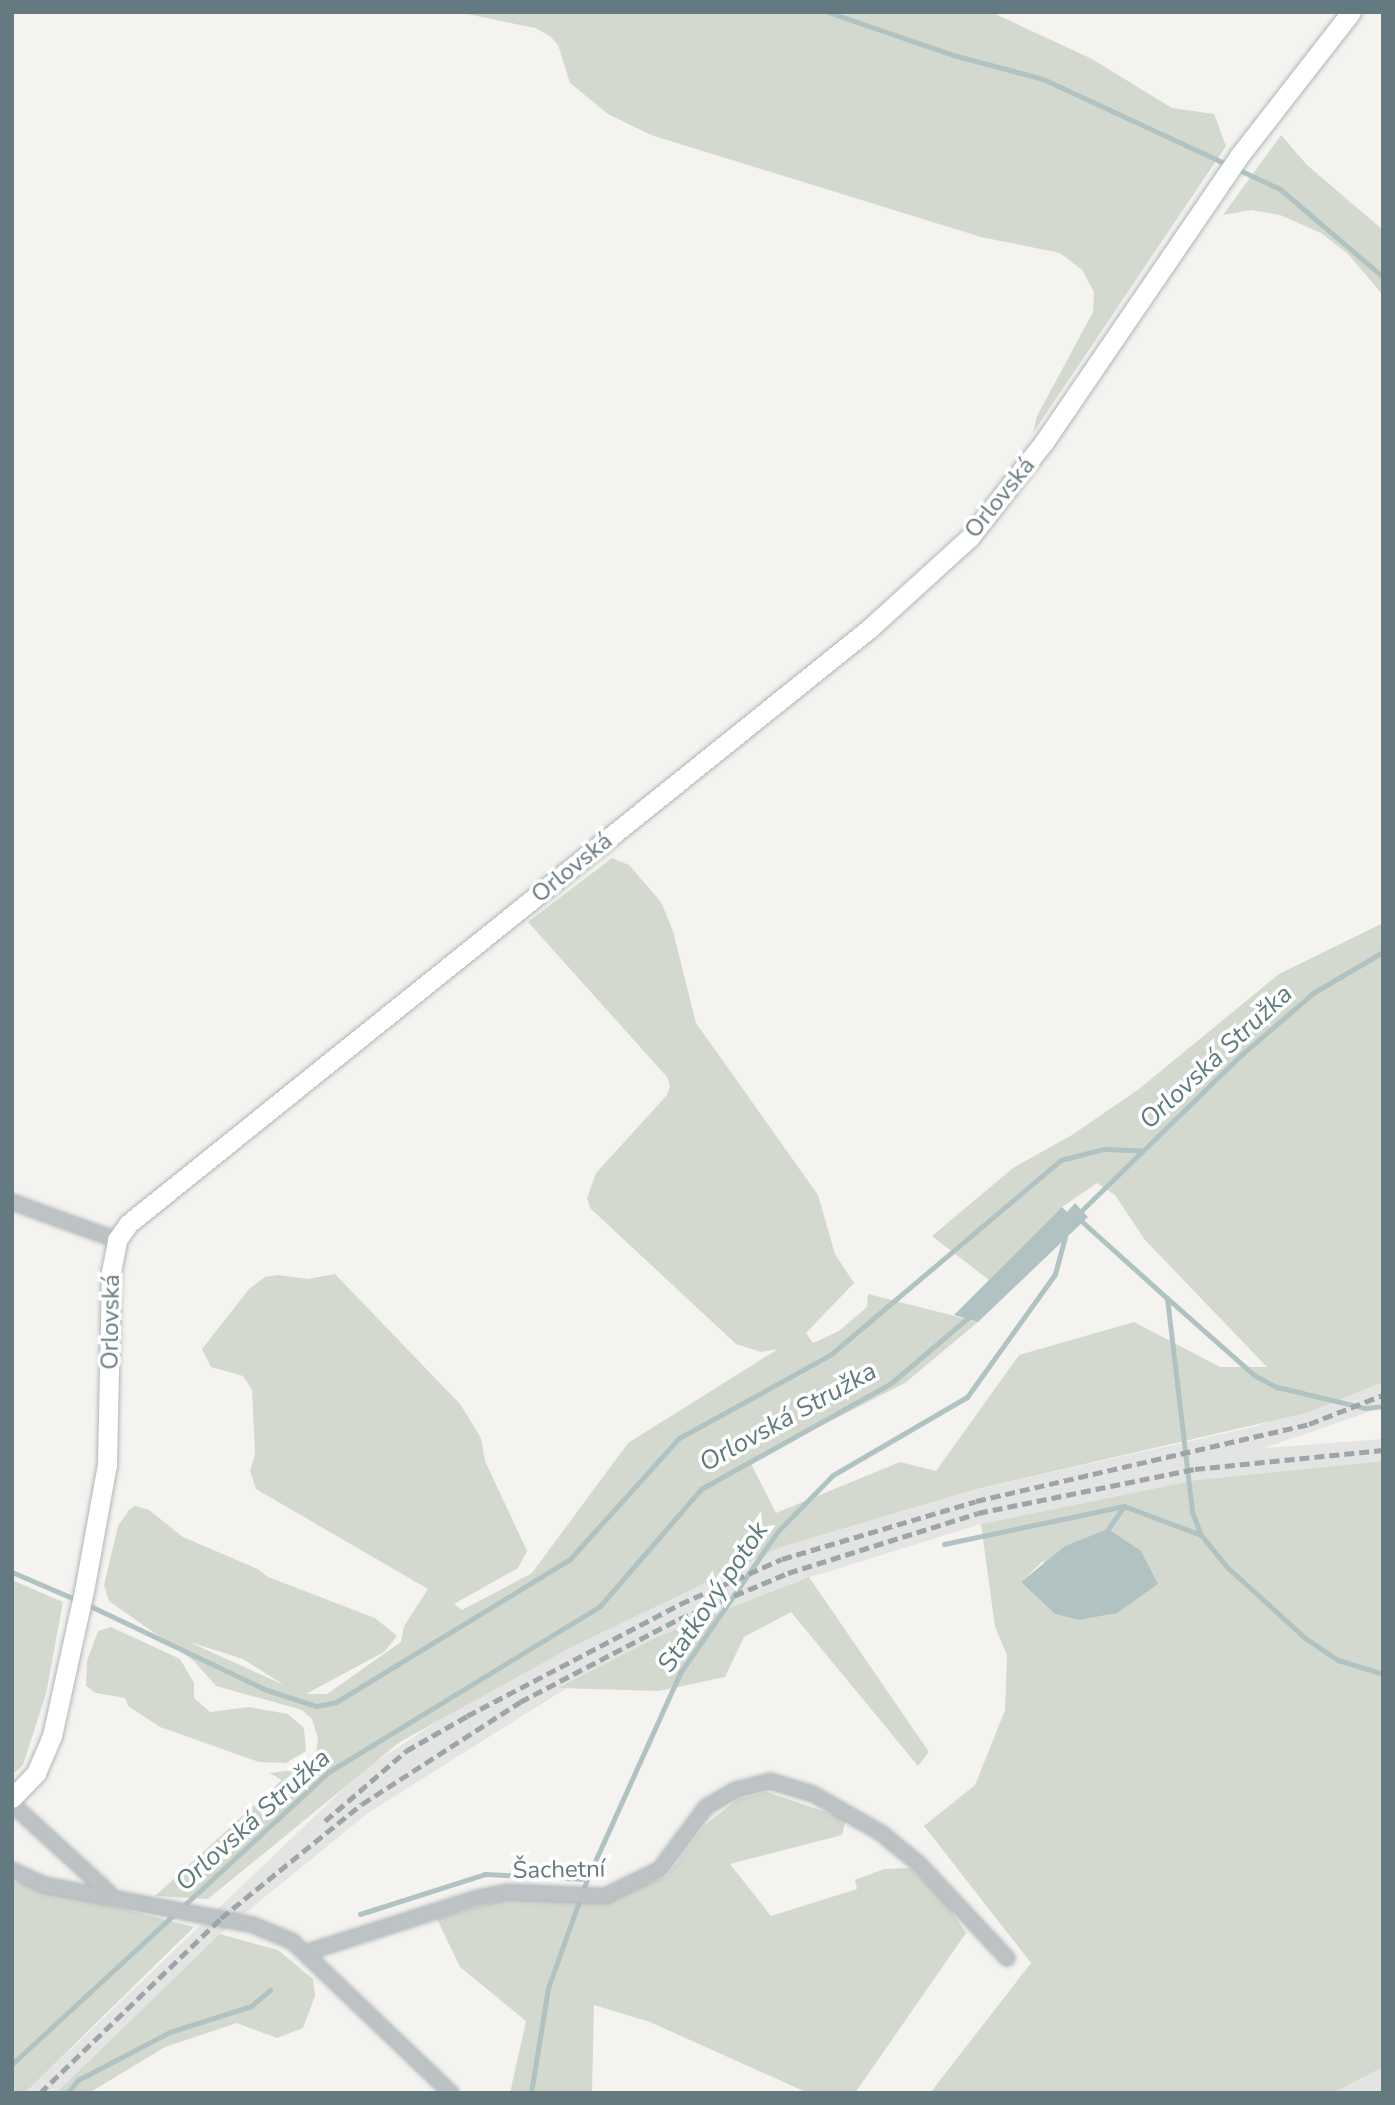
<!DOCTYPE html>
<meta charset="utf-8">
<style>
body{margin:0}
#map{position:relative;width:1395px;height:2105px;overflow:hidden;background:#f4f3f0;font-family:"Nunito Sans",sans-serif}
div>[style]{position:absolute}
.built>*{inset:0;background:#e4e5e3}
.green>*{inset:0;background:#d4d9cf}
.water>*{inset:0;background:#b1c2c3}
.stream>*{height:5px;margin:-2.5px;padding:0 2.5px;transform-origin:2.5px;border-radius:2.5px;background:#b1c2c3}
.roads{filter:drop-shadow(0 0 2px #afb6b9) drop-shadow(0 0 2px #afb6b9)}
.minor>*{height:14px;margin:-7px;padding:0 7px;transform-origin:7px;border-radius:7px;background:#bdc2c4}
.secondary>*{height:19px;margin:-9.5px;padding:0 9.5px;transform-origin:9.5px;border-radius:9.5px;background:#fff}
.rail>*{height:5px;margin-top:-2.5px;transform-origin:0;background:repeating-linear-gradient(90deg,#9ca5a8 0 10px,transparent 0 15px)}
span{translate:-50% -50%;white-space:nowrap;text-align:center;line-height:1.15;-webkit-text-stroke:7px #fff;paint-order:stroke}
.street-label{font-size:24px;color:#647980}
.water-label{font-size:26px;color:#5f7b7e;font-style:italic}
.frame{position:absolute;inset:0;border:14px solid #647980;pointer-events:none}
</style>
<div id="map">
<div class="built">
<i style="clip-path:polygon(1383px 1382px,1383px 1407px,1264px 1448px,1383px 1439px,1383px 1461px,1196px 1480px,981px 1524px,792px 1583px,578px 1681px,368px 1813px,228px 1927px,56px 2093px,25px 2093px,362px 1771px,461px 1706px,568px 1649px,778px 1548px,973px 1490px,1253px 1427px)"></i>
<i style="clip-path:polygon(1383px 2067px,1383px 2093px,1333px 2093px)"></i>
</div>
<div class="green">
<i style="clip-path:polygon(457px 12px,991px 12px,1092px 59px,1172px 108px,1214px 114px,1226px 146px,1033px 433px,1037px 416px,1093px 312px,1094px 292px,1082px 270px,1060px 253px,981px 237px,651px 135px,608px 114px,570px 83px,558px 45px,550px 36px,535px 28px)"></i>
<i style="clip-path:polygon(1281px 135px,1307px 165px,1383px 230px,1383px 295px,1348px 254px,1321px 233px,1280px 215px,1251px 210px,1223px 215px)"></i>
<i style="clip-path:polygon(evenodd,612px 858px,629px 865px,661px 902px,673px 931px,696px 1023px,818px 1195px,835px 1254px,854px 1283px,806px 1333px,813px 1343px,839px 1331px,867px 1307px,868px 1294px,978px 1322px,905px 1383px,750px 1462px,776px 1513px,900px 1462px,936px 1471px,1019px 1355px,1134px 1322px,1220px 1367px,1267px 1367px,1145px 1240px,1115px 1195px,1097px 1183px,1062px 1207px,989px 1280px,932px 1236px,1013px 1168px,1072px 1135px,1139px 1089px,1279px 974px,1383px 923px,1383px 1382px,1306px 1413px,973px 1490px,778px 1548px,568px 1649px,400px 1742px,208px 1899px,155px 1896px,282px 1780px,269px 1773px,293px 1770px,316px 1753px,318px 1738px,312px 1719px,302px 1710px,216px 1686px,194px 1661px,109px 1601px,104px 1585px,118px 1526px,129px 1510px,135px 1506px,149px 1510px,183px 1537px,258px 1569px,268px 1577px,375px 1618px,397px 1636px,384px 1652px,306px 1694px,327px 1694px,401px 1642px,404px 1626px,428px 1589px,256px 1489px,250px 1471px,255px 1455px,252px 1390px,243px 1376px,211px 1367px,202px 1349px,249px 1289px,265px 1277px,278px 1275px,308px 1279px,335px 1274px,460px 1404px,481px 1438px,485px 1461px,527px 1551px,518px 1568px,454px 1604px,462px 1610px,532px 1573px,628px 1443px,778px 1349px,761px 1352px,736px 1344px,590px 1208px,587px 1198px,596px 1173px,667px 1095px,670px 1086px,667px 1077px,528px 922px,612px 858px,189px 1642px,243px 1659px,284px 1685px,189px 1642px)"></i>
<i style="clip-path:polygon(evenodd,1383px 1461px,1383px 2067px,1333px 2093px,930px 2093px,1031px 1963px,924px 1826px,975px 1785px,1005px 1710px,1007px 1655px,995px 1627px,981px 1524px,1196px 1480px,1383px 1461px,1043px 1561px,1078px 1620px,1055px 1614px,1021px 1582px,1043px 1561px)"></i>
<i style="clip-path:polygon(809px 1577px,929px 1752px,918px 1766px,791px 1612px,744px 1637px,725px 1677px,659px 1691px,558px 1688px,659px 1636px)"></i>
<i style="clip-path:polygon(12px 1580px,63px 1602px,46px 1694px,23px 1765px,12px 1775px)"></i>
<i style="clip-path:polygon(111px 1627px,180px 1659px,194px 1683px,194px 1698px,210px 1712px,249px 1707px,288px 1714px,304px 1728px,306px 1751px,286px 1763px,259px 1762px,160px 1727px,128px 1706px,125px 1698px,96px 1693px,86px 1686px,87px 1661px,98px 1631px)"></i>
<i style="clip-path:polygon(767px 1792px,846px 1819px,842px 1835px,730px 1864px,771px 1916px,857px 1889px,855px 1880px,884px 1869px,910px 1868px,942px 1897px,966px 1933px,855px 2093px,808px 2093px,650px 2022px,594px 2005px,592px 2093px,510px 2093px,526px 2021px,460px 1967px,437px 1919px,509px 1898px,605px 1900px,667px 1876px,705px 1825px,738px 1799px)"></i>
<i style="clip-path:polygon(12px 1881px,194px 1927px,25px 2093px,12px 2093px)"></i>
<i style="clip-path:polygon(220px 1934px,278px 1950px,313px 1979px,315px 1996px,303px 2028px,277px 2038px,237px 2023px,165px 2047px,89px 2093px,56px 2093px)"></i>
</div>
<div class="water">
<i style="clip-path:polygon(1075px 1203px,1088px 1217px,978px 1322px,954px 1315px,1062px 1207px,1067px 1212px)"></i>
<i style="clip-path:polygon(1108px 1529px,1141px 1551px,1158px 1584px,1117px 1613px,1078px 1620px,1055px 1614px,1021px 1582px,1065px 1546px)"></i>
</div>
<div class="stream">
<i style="left:828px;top:12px;width:132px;rotate:19deg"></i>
<i style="left:953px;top:55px;width:93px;rotate:14.9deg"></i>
<i style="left:1043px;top:79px;width:261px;rotate:24.9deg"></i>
<i style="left:1280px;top:189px;width:135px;rotate:40.5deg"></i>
<i style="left:1077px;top:1215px;width:229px;rotate:-44.3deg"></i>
<i style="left:1241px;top:1055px;width:95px;rotate:-40.7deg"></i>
<i style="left:1313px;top:993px;width:81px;rotate:-30.4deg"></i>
<i style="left:1078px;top:1218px;width:120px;rotate:42deg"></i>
<i style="left:1167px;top:1298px;width:215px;rotate:83.3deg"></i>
<i style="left:1192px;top:1512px;width:25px;rotate:69deg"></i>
<i style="left:1201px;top:1535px;width:41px;rotate:50.9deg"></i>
<i style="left:1227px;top:1567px;width:105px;rotate:42.3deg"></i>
<i style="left:1305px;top:1638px;width:40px;rotate:34deg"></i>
<i style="left:1338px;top:1660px;width:47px;rotate:17.3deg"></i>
<i style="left:1167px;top:1298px;width:116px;rotate:41.5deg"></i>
<i style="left:1254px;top:1375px;width:26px;rotate:28deg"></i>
<i style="left:1277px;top:1387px;width:90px;rotate:13.4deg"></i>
<i style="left:1365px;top:1408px;width:18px;rotate:-6deg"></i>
<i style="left:1108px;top:1529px;width:28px;rotate:-55deg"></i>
<i style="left:944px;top:1544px;width:184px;rotate:-11.9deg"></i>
<i style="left:1124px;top:1506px;width:82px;rotate:20.6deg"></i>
<i style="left:12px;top:1572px;width:71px;rotate:23.3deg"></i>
<i style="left:86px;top:1604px;width:197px;rotate:25.5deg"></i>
<i style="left:264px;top:1689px;width:55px;rotate:18.1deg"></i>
<i style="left:316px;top:1706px;width:20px;rotate:-11deg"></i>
<i style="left:336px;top:1702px;width:274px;rotate:-31.4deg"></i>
<i style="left:570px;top:1559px;width:163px;rotate:-48deg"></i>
<i style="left:679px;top:1438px;width:172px;rotate:-28.8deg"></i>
<i style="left:830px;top:1355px;width:302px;rotate:-40.2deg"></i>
<i style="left:1061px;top:1160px;width:43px;rotate:-14.7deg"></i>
<i style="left:1103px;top:1149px;width:36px;rotate:2deg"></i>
<i style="left:360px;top:1914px;width:131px;rotate:-17.7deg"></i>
<i style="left:485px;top:1874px;width:102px;rotate:2.8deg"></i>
<i style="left:12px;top:2064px;width:432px;rotate:-42.7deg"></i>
<i style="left:330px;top:1771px;width:316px;rotate:-31.4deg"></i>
<i style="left:600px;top:1606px;width:155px;rotate:-49.2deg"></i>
<i style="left:701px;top:1489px;width:216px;rotate:-29.1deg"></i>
<i style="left:890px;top:1384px;width:106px;rotate:-40.4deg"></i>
<i style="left:67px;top:2093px;width:17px;rotate:-50deg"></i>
<i style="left:78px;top:2080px;width:104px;rotate:-27.6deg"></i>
<i style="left:170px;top:2032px;width:85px;rotate:-17.8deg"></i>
<i style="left:251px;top:2006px;width:25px;rotate:-40deg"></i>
<i style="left:531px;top:2093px;width:106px;rotate:-80.8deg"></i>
<i style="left:548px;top:1988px;width:116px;rotate:-70.3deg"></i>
<i style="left:587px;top:1879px;width:226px;rotate:-65.7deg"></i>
<i style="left:680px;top:1673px;width:173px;rotate:-55.4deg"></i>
<i style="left:778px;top:1531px;width:78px;rotate:-45.5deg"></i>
<i style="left:833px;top:1475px;width:155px;rotate:-30.2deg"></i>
<i style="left:967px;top:1397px;width:151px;rotate:-54.4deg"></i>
<i style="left:1055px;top:1274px;width:39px;rotate:-75deg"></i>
</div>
<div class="roads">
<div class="minor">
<i style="left:12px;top:1202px;width:112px;rotate:19.9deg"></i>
<i style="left:12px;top:1804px;width:132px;rotate:42.5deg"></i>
<i style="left:12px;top:1870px;width:35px;rotate:25deg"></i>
<i style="left:44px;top:1885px;width:213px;rotate:10.8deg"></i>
<i style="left:253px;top:1925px;width:42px;rotate:22.3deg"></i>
<i style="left:292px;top:1941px;width:220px;rotate:43.7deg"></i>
<i style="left:308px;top:1952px;width:177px;rotate:-17.7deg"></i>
<i style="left:477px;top:1898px;width:32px;rotate:-11deg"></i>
<i style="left:508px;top:1892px;width:97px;rotate:2.4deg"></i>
<i style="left:605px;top:1896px;width:61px;rotate:-26.1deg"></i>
<i style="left:660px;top:1869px;width:77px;rotate:-53.4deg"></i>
<i style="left:706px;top:1807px;width:34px;rotate:-30deg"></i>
<i style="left:735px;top:1790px;width:36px;rotate:-14deg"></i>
<i style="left:770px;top:1781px;width:45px;rotate:16.8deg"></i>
<i style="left:813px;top:1794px;width:78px;rotate:29.8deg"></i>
<i style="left:881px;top:1833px;width:49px;rotate:39.2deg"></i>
<i style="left:919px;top:1864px;width:129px;rotate:46.9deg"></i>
</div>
<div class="secondary">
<i style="left:12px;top:1798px;width:35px;rotate:-46deg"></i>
<i style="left:36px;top:1773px;width:40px;rotate:-66.6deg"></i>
<i style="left:52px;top:1736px;width:148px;rotate:-77.6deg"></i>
<i style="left:84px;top:1591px;width:128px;rotate:-79.7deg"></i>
<i style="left:107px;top:1465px;width:193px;rotate:-88.8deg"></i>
<i style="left:111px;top:1272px;width:33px;rotate:-79deg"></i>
<i style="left:117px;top:1240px;width:19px;rotate:-55deg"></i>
<i style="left:128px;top:1224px;width:952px;rotate:-38.77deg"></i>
<i style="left:870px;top:628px;width:135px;rotate:-42.3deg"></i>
<i style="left:970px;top:537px;width:120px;rotate:-52.1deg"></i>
<i style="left:1044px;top:442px;width:346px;rotate:-55.7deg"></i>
<i style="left:1239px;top:156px;width:182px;rotate:-52.1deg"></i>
</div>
</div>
<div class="rail">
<i style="left:325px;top:1821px;width:107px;rotate:-40.8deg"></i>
<i style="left:406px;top:1751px;width:70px;rotate:-29.8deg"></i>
<i style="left:467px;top:1716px;width:241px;rotate:-27.7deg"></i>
<i style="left:680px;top:1604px;width:111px;rotate:-23.8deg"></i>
<i style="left:782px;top:1559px;width:202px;rotate:-16.6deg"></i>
<i style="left:976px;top:1501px;width:342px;rotate:-13deg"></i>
<i style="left:1309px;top:1424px;width:79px;rotate:-21.4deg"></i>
<i style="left:40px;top:2093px;width:252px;rotate:-44deg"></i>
<i style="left:221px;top:1918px;width:181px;rotate:-39deg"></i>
<i style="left:362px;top:1804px;width:188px;rotate:-32.8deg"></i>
<i style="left:520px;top:1702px;width:179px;rotate:-27.6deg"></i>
<i style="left:679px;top:1619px;width:118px;rotate:-22.9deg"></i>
<i style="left:788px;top:1573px;width:199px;rotate:-17.5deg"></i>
<i style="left:978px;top:1513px;width:221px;rotate:-11.5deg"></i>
<i style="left:1195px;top:1469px;width:189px;rotate:-5.8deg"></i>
</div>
<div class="street-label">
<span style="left:1000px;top:498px;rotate:-51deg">Orlovská</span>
<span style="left:572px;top:868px;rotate:-39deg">Orlovská</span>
<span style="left:111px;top:1322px;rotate:-89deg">Orlovská</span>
<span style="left:559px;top:1870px;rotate:-1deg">Šachetní</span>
</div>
<div class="water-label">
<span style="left:1216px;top:1057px;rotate:-43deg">Orlovská Stružka</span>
<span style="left:788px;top:1417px;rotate:-29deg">Orlovská Stružka</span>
<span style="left:713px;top:1597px;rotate:-56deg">Statkový potok</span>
<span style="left:253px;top:1820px;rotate:-42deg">Orlovská Stružka</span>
</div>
<div class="frame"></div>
</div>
